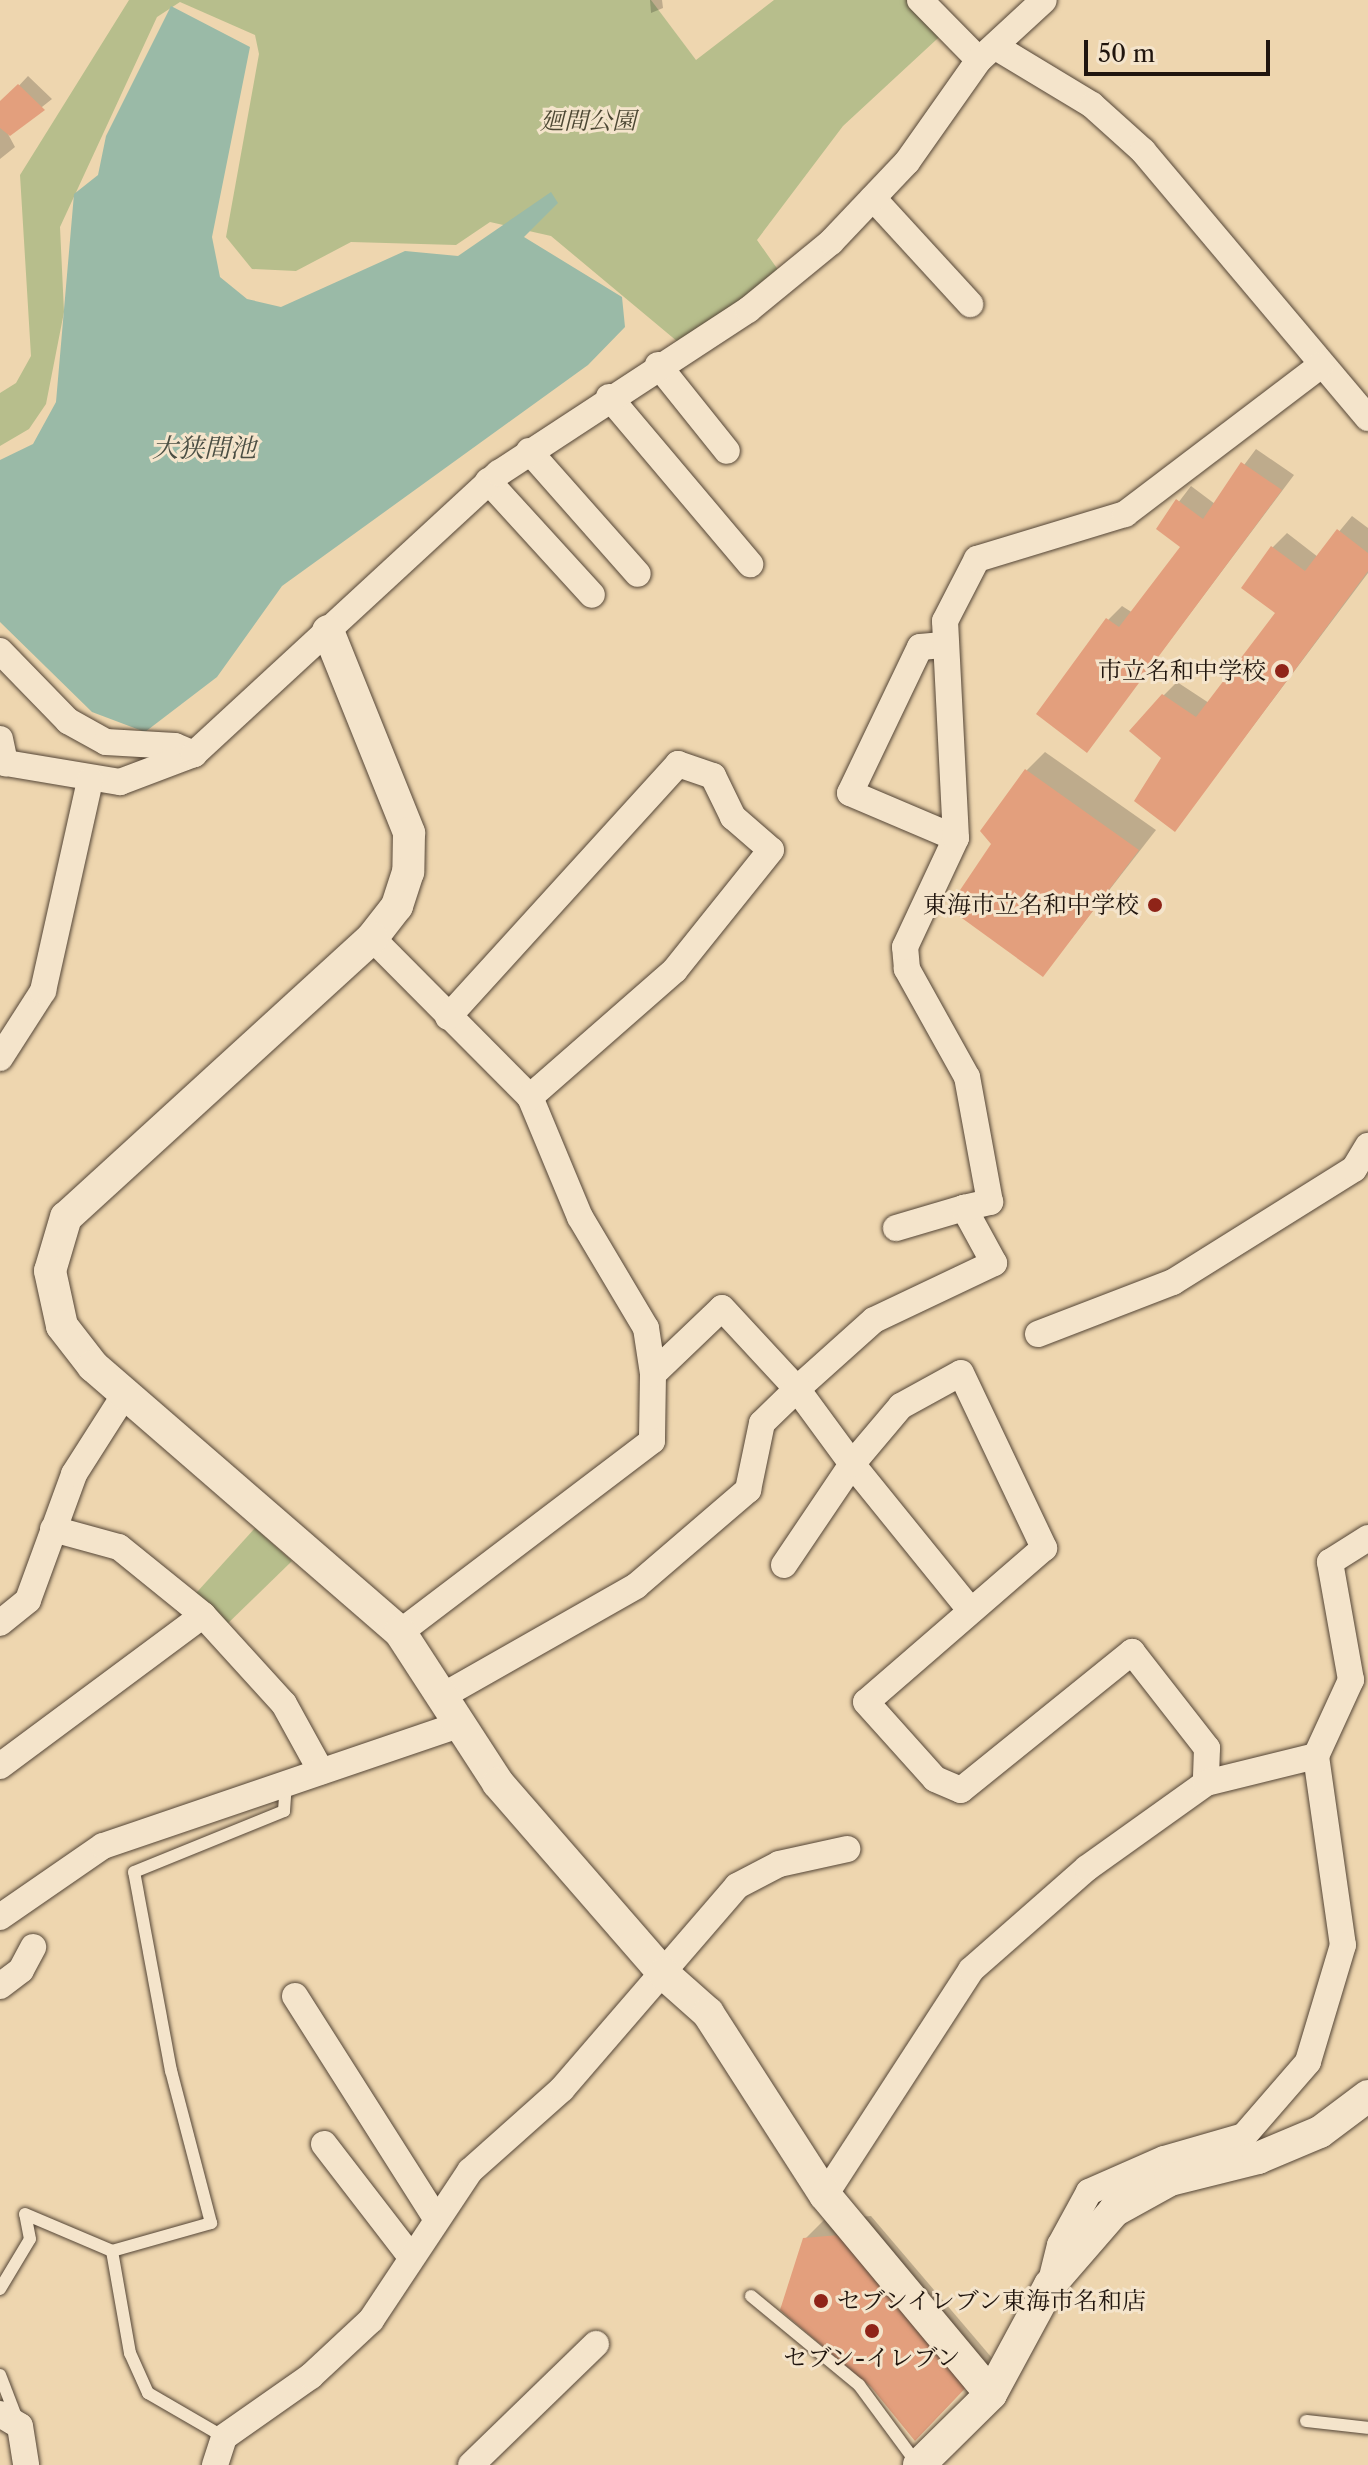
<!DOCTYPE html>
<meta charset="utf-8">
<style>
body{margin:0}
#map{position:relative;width:1368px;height:2465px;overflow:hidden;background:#eed6af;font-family:"Libre Caslon Text","Noto Serif JP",serif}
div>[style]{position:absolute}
.green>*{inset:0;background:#b7be8c}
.water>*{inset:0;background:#9abaa7}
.shadow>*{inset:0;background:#0003}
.building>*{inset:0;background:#e39f7d}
.roads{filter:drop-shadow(0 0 2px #544536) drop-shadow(0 0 2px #544536)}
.service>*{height:12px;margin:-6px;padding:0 6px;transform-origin:6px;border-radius:6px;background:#f4e4cb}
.minor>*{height:26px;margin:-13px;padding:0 13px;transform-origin:13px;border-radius:13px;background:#f4e4cb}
.tertiary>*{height:32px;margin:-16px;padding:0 16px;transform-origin:16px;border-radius:16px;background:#f4e4cb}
.dots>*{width:22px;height:22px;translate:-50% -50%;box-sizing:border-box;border:4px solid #f4e4cb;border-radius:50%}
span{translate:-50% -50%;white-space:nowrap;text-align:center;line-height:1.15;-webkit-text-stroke:6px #f4e4cb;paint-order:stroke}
.park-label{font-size:24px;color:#4d4834;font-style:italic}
.poi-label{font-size:24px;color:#20150e}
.right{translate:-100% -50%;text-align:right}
.left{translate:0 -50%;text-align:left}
.water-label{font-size:26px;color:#4b4f44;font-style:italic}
.scale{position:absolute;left:1084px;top:40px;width:186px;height:36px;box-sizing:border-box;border:4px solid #20150e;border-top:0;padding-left:10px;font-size:24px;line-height:28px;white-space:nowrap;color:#20150e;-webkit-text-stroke:6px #f4e4cb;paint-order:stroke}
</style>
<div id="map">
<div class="green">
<i style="clip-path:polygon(129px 0,651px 0,696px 60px,774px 0,919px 0,950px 27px,843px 126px,757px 240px,781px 274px,678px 342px,551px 236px,490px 222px,456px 245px,351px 242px,296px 271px,252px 269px,226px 237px,259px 54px,255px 35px,180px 2px,157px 17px,60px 227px,64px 312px,46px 404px,29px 429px,0 446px,0 393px,16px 383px,31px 356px,20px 175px)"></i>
<i style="clip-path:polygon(255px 1528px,292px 1561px,221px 1630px,188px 1602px)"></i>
</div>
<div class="water">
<i style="clip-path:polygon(171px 6px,250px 47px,212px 237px,220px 277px,247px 299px,281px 307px,405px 251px,458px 256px,551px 192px,558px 203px,524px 237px,622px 297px,625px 327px,588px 365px,282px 586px,217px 677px,145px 732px,92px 712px,0 622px,0 460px,33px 444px,56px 402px,74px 194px,98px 175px,106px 136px)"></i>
</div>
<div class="shadow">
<i style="clip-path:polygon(650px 0,662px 0,663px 8px,651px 13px)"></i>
<i style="clip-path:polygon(28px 76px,52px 99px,8px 134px,15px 147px,0 159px,0 106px)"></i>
<i style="clip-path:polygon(1256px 449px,1294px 475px,1087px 751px,1108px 620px,1122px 606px,1133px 613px,1183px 547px,1158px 529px,1191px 486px,1215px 504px)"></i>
<i style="clip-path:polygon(1352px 516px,1368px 528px,1368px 573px,1175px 830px,1163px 696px,1177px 682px,1209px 703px,1278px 612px,1244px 587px,1273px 547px,1287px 533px,1318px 557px)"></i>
<i style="clip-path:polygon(1045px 752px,1156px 830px,1043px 975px,1027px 770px)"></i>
<i style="clip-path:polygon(871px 2216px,992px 2358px,915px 2438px,805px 2239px,824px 2220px)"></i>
</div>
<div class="building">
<i style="clip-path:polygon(18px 84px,45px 110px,10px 136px,0 128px,0 101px)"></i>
<i style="clip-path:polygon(1241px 462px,1282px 490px,1087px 753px,1036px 714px,1106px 618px,1119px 627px,1180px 547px,1156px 529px,1176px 499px,1203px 519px)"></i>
<i style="clip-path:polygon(1337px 529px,1368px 553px,1368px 571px,1175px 832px,1134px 801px,1161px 758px,1129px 731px,1162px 694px,1196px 717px,1275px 613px,1241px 588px,1271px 546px,1305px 571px)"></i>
<i style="clip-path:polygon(1025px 769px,1139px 850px,1043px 977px,948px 908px,991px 844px,980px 831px)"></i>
<i style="clip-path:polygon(852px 2234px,975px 2378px,915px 2441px,871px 2387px,780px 2310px,803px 2238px)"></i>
</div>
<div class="roads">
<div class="service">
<i style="left:112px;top:2251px;width:104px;rotate:80deg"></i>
<i style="left:130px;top:2353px;width:44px;rotate:65.8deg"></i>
<i style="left:148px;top:2393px;width:88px;rotate:30.1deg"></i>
<i style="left:0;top:2289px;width:58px;rotate:-59deg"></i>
<i style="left:30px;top:2239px;width:25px;rotate:-101deg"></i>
<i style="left:25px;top:2214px;width:95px;rotate:23deg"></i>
<i style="left:112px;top:2251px;width:103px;rotate:-15.8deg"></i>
<i style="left:211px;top:2223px;width:157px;rotate:-104.7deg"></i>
<i style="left:171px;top:2071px;width:202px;rotate:-100.5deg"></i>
<i style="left:134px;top:1872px;width:162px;rotate:-22.1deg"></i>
<i style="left:284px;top:1811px;width:28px;rotate:-86deg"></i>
<i style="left:751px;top:2296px;width:140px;rotate:39.5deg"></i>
<i style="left:859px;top:2385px;width:99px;rotate:53.6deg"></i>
<i style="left:0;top:2375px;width:47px;rotate:68.9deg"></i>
<i style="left:1306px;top:2421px;width:62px;rotate:6.4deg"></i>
</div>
<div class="minor">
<i style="left:920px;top:0;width:84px;rotate:45.5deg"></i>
<i style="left:996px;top:47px;width:112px;rotate:31.1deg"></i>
<i style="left:1092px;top:105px;width:69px;rotate:42deg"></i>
<i style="left:1143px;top:151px;width:349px;rotate:49.9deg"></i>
<i style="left:873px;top:198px;width:144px;rotate:47.5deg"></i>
<i style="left:658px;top:365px;width:110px;rotate:51.3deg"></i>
<i style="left:609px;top:397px;width:219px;rotate:49.8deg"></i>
<i style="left:529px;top:451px;width:164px;rotate:48.5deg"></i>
<i style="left:488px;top:481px;width:154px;rotate:47.6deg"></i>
<i style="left:943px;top:645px;width:23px;rotate:175deg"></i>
<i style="left:920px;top:647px;width:162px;rotate:115.6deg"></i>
<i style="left:850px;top:793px;width:115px;rotate:23deg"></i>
<i style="left:0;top:651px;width:98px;rotate:45.8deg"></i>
<i style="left:68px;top:721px;width:43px;rotate:28.9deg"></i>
<i style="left:106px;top:742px;width:69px;rotate:3.3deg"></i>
<i style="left:175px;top:746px;width:21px;rotate:23deg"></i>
<i style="left:0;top:739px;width:25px;rotate:78deg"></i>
<i style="left:0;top:762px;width:122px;rotate:9.5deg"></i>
<i style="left:120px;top:782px;width:79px;rotate:-20.7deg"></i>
<i style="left:194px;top:754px;width:415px;rotate:-42.7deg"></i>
<i style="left:499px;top:473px;width:298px;rotate:-33.2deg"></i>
<i style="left:748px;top:310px;width:107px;rotate:-39.3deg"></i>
<i style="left:831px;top:242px;width:110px;rotate:-46.5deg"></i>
<i style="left:907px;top:162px;width:125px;rotate:-54.8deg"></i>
<i style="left:979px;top:60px;width:88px;rotate:-42.7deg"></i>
<i style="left:372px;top:938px;width:224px;rotate:45.2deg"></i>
<i style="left:530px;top:1097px;width:130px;rotate:67.4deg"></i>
<i style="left:580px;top:1217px;width:129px;rotate:59.3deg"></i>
<i style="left:646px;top:1328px;width:47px;rotate:81.3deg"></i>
<i style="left:653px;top:1374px;width:67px;rotate:90.9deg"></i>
<i style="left:652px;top:1441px;width:316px;rotate:142.8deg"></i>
<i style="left:448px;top:1017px;width:342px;rotate:-47.7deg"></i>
<i style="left:678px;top:764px;width:37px;rotate:19deg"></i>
<i style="left:713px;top:776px;width:46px;rotate:64deg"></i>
<i style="left:733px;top:817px;width:50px;rotate:41deg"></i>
<i style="left:771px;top:850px;width:154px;rotate:128.7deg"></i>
<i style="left:675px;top:970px;width:193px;rotate:138.8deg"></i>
<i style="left:0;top:1058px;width:80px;rotate:-57.3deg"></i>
<i style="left:43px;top:991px;width:216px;rotate:-77.4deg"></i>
<i style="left:896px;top:1228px;width:71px;rotate:-16.4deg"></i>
<i style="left:1038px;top:1334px;width:145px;rotate:-21.1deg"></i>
<i style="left:1173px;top:1282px;width:213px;rotate:-32deg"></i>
<i style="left:1354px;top:1169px;width:27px;rotate:-59deg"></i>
<i style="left:653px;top:1374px;width:95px;rotate:-43.7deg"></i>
<i style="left:722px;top:1308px;width:110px;rotate:47.2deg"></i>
<i style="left:797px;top:1389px;width:103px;rotate:-41.9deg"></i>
<i style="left:874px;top:1320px;width:133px;rotate:-25.4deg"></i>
<i style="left:994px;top:1263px;width:63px;rotate:-118.6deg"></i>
<i style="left:964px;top:1208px;width:27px;rotate:-13deg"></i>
<i style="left:990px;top:1202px;width:127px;rotate:-100.4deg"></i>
<i style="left:967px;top:1077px;width:124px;rotate:-119.1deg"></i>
<i style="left:907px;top:969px;width:22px;rotate:-95deg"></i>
<i style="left:905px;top:947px;width:120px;rotate:-64.9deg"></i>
<i style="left:956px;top:838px;width:217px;rotate:-92.9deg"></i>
<i style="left:945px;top:621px;width:70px;rotate:-62.7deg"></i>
<i style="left:977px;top:559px;width:155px;rotate:-16.9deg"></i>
<i style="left:1125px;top:514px;width:246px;rotate:-37.2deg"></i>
<i style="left:53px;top:1529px;width:68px;rotate:15.3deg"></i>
<i style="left:119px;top:1547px;width:108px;rotate:39deg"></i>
<i style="left:203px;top:1615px;width:120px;rotate:47.7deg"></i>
<i style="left:284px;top:1704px;width:77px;rotate:61.1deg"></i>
<i style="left:784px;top:1565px;width:122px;rotate:-56deg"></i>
<i style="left:852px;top:1464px;width:184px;rotate:51deg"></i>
<i style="left:0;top:1623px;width:36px;rotate:-39deg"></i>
<i style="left:28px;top:1600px;width:134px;rotate:-69.9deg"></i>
<i style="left:74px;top:1474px;width:95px;rotate:-57.5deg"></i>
<i style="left:446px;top:1694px;width:219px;rotate:-29.6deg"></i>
<i style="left:636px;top:1586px;width:148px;rotate:-40.6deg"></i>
<i style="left:748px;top:1490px;width:68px;rotate:-78.2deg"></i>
<i style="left:762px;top:1423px;width:49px;rotate:-44.2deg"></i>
<i style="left:797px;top:1389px;width:93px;rotate:53.7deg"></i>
<i style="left:852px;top:1464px;width:76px;rotate:-49.8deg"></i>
<i style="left:901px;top:1406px;width:68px;rotate:-28.8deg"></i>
<i style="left:961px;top:1373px;width:194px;rotate:64.6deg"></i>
<i style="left:1044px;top:1548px;width:235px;rotate:139.1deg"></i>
<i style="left:866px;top:1702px;width:103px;rotate:48.1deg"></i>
<i style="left:935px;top:1779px;width:28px;rotate:23deg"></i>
<i style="left:961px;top:1790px;width:220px;rotate:-38.9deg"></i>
<i style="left:1132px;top:1652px;width:122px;rotate:52deg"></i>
<i style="left:1207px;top:1748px;width:35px;rotate:92deg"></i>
<i style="left:1316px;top:1756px;width:84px;rotate:-65.3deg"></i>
<i style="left:1351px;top:1680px;width:120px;rotate:-100.1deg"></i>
<i style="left:1330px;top:1562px;width:45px;rotate:-32.3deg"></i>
<i style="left:0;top:1766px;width:253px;rotate:-36.6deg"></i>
<i style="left:0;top:1917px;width:125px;rotate:-34.6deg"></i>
<i style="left:103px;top:1846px;width:379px;rotate:-18.8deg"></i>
<i style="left:0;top:1986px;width:26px;rotate:-37deg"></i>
<i style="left:21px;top:1970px;width:26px;rotate:-62deg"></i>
<i style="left:295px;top:1996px;width:262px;rotate:57.6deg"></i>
<i style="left:324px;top:2144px;width:143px;rotate:52.4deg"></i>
<i style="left:825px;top:2195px;width:268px;rotate:-57deg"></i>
<i style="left:971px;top:1970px;width:154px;rotate:-41.3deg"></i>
<i style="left:1087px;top:1868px;width:146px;rotate:-35.5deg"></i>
<i style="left:1206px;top:1783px;width:113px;rotate:-13.8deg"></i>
<i style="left:1316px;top:1756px;width:191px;rotate:81.9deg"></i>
<i style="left:1343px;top:1945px;width:122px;rotate:106.7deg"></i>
<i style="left:1308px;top:2062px;width:98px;rotate:130.9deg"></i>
<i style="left:1244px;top:2136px;width:83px;rotate:164deg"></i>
<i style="left:1164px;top:2159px;width:82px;rotate:156.3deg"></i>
<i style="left:1089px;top:2192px;width:60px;rotate:118.7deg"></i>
<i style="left:1060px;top:2245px;width:38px;rotate:104deg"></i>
<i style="left:0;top:2414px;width:23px;rotate:31deg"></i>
<i style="left:20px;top:2426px;width:39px;rotate:81deg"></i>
<i style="left:215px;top:2465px;width:29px;rotate:-72deg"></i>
<i style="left:224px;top:2437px;width:106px;rotate:-35deg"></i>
<i style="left:311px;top:2376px;width:82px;rotate:-43deg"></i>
<i style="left:371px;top:2320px;width:179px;rotate:-56.4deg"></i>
<i style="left:470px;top:2171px;width:123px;rotate:-41.7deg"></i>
<i style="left:562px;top:2089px;width:268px;rotate:-49.2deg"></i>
<i style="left:737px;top:1886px;width:47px;rotate:-27.6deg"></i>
<i style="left:779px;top:1864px;width:70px;rotate:-12.4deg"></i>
<i style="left:471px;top:2465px;width:174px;rotate:-44.1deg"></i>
</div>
<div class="tertiary">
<i style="left:328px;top:631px;width:218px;rotate:68.1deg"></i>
<i style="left:409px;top:833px;width:39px;rotate:91deg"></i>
<i style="left:408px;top:872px;width:36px;rotate:108deg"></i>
<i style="left:397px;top:906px;width:41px;rotate:128deg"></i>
<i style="left:372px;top:938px;width:414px;rotate:137.6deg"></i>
<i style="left:66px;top:1217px;width:56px;rotate:106.5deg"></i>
<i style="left:50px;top:1271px;width:56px;rotate:77.7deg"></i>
<i style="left:62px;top:1326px;width:51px;rotate:52.2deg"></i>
<i style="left:93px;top:1366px;width:406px;rotate:40.9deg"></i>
<i style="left:400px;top:1632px;width:180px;rotate:57deg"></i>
<i style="left:498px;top:1783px;width:253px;rotate:49deg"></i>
<i style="left:664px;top:1974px;width:59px;rotate:41.6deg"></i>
<i style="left:708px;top:2013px;width:216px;rotate:57.3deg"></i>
<i style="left:825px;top:2195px;width:259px;rotate:50.2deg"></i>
<i style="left:919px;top:2465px;width:101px;rotate:-44.6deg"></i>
<i style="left:991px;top:2394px;width:124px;rotate:-61.6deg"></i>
<i style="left:1050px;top:2285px;width:98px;rotate:-49.1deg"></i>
<i style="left:1114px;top:2211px;width:64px;rotate:-29deg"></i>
<i style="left:1170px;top:2180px;width:91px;rotate:-14deg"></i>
<i style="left:1258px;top:2158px;width:67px;rotate:-22.8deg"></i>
<i style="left:1320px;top:2132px;width:60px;rotate:-36.9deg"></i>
</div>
</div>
<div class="dots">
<i style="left:1282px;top:671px;background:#8f2418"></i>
<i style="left:1155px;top:905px;background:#8f2418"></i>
<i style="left:821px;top:2301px;background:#8f2418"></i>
<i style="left:872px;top:2331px;background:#8f2418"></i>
</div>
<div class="park-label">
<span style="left:588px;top:121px">廻間公園</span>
</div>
<div class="poi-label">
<span class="right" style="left:1266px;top:671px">市立名和中学校</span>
<span class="right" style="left:1139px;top:905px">東海市立名和中学校</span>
<span class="left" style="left:837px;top:2301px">セブンイレブン東海市名和店</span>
<span style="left:872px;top:2358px">セブン-イレブン</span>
</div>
<div class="water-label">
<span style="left:204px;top:449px">大狭間池</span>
</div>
<div class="scale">50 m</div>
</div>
